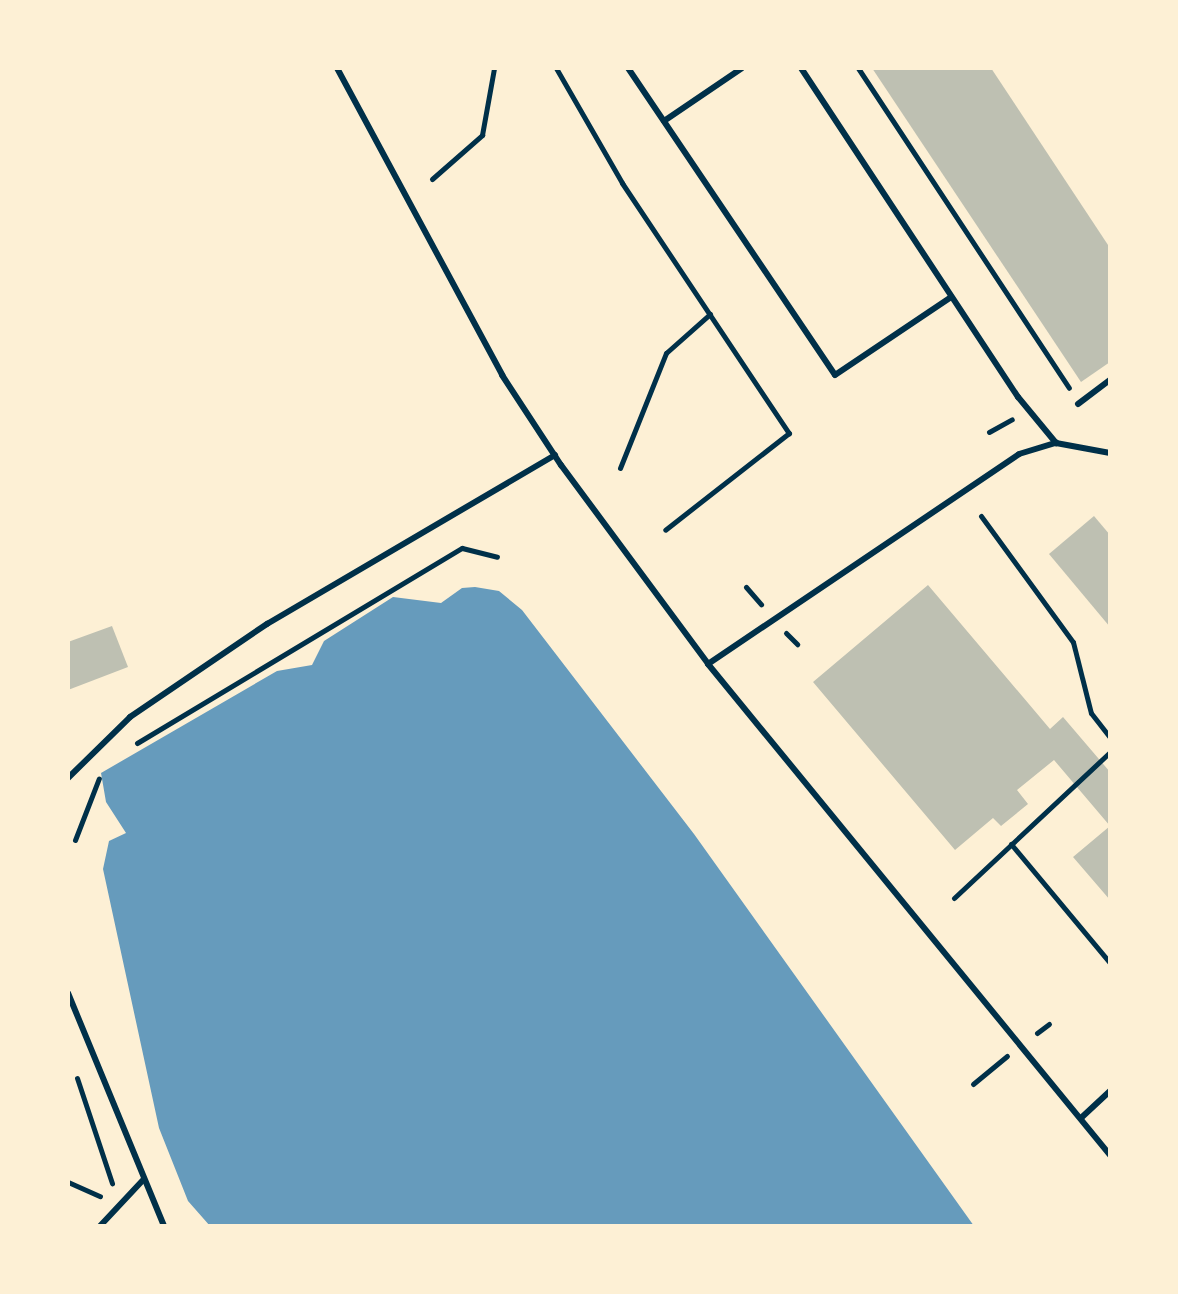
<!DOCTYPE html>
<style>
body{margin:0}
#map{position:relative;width:1178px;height:1294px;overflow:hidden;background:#fdf0d5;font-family:"Archivo Narrow",sans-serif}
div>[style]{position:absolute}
.water>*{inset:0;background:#669bbc}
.building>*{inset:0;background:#bec0b2}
.path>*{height:5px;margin:-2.5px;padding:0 2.5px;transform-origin:2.5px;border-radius:2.5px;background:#003049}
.service>*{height:6px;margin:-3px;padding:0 3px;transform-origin:3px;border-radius:3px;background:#003049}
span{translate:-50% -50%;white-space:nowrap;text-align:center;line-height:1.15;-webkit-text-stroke:7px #fdf0d5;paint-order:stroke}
.frame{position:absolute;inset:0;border:70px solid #fdf0d5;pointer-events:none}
</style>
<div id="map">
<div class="water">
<i style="clip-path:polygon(475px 587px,499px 591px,522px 610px,694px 834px,974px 1226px,210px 1226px,188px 1201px,159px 1128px,103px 869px,109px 841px,126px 833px,106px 802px,101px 773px,277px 671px,312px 665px,324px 641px,393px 597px,441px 603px,462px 588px)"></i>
</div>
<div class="building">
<i style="clip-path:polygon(872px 68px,991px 68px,1110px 248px,1110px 362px,1081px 382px)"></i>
<i style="clip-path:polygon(1094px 516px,1110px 535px,1110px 627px,1049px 554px)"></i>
<i style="clip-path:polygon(928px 585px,1050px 729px,1063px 717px,1110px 772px,1110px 900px,1073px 857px,1110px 826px,1054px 760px,1017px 790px,1028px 804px,1001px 826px,993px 818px,955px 850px,813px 682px)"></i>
<i style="clip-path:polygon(112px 626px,128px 667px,68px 690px,68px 642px)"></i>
</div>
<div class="path">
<i style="left:556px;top:68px;width:133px;rotate:60.1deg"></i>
<i style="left:622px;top:183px;width:301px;rotate:56.3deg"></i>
<i style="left:789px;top:433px;width:157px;rotate:142deg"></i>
<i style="left:858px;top:68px;width:383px;rotate:56.6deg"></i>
<i style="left:432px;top:179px;width:67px;rotate:-41.3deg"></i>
<i style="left:482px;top:135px;width:68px;rotate:-79.8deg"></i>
<i style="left:989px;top:432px;width:26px;rotate:-29deg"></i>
<i style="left:620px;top:468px;width:124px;rotate:-68.2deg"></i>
<i style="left:666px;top:353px;width:59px;rotate:-41.6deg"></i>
<i style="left:981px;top:516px;width:156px;rotate:53.9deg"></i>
<i style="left:1073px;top:642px;width:73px;rotate:75.8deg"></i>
<i style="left:1091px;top:713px;width:31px;rotate:52deg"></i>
<i style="left:746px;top:587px;width:23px;rotate:49deg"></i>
<i style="left:786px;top:633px;width:16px;rotate:45deg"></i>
<i style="left:137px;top:743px;width:379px;rotate:-31deg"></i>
<i style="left:462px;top:548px;width:36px;rotate:14deg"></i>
<i style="left:75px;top:840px;width:66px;rotate:-68.8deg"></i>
<i style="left:1011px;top:844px;width:155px;rotate:50.2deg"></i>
<i style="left:954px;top:898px;width:214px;rotate:-43.1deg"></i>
<i style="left:1037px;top:1033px;width:15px;rotate:-37deg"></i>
<i style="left:77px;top:1078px;width:111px;rotate:71.6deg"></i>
<i style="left:973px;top:1084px;width:44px;rotate:-39.5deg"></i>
<i style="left:68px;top:1182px;width:35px;rotate:24deg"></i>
</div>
<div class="service">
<i style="left:337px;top:68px;width:349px;rotate:61.7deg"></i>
<i style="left:502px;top:375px;width:108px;rotate:56.8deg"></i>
<i style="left:561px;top:465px;width:247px;rotate:53.5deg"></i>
<i style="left:708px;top:664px;width:635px;rotate:50.69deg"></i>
<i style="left:628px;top:68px;width:370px;rotate:56deg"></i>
<i style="left:835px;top:375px;width:140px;rotate:-33.9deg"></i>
<i style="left:801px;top:68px;width:394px;rotate:56.6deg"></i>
<i style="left:1018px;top:397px;width:60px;rotate:50.4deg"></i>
<i style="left:1056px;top:443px;width:55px;rotate:10.5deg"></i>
<i style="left:664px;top:121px;width:94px;rotate:-34.2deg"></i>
<i style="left:1078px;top:404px;width:40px;rotate:-37deg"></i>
<i style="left:708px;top:664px;width:375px;rotate:-34deg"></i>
<i style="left:1019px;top:454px;width:39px;rotate:-17deg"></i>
<i style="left:68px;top:778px;width:87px;rotate:-44.5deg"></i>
<i style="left:130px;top:717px;width:166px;rotate:-34.2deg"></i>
<i style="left:267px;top:624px;width:334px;rotate:-30.4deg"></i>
<i style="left:68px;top:993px;width:252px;rotate:67.6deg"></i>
<i style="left:1081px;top:1118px;width:40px;rotate:-43deg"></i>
<i style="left:100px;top:1226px;width:63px;rotate:-46.9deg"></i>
</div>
<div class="frame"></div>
</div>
